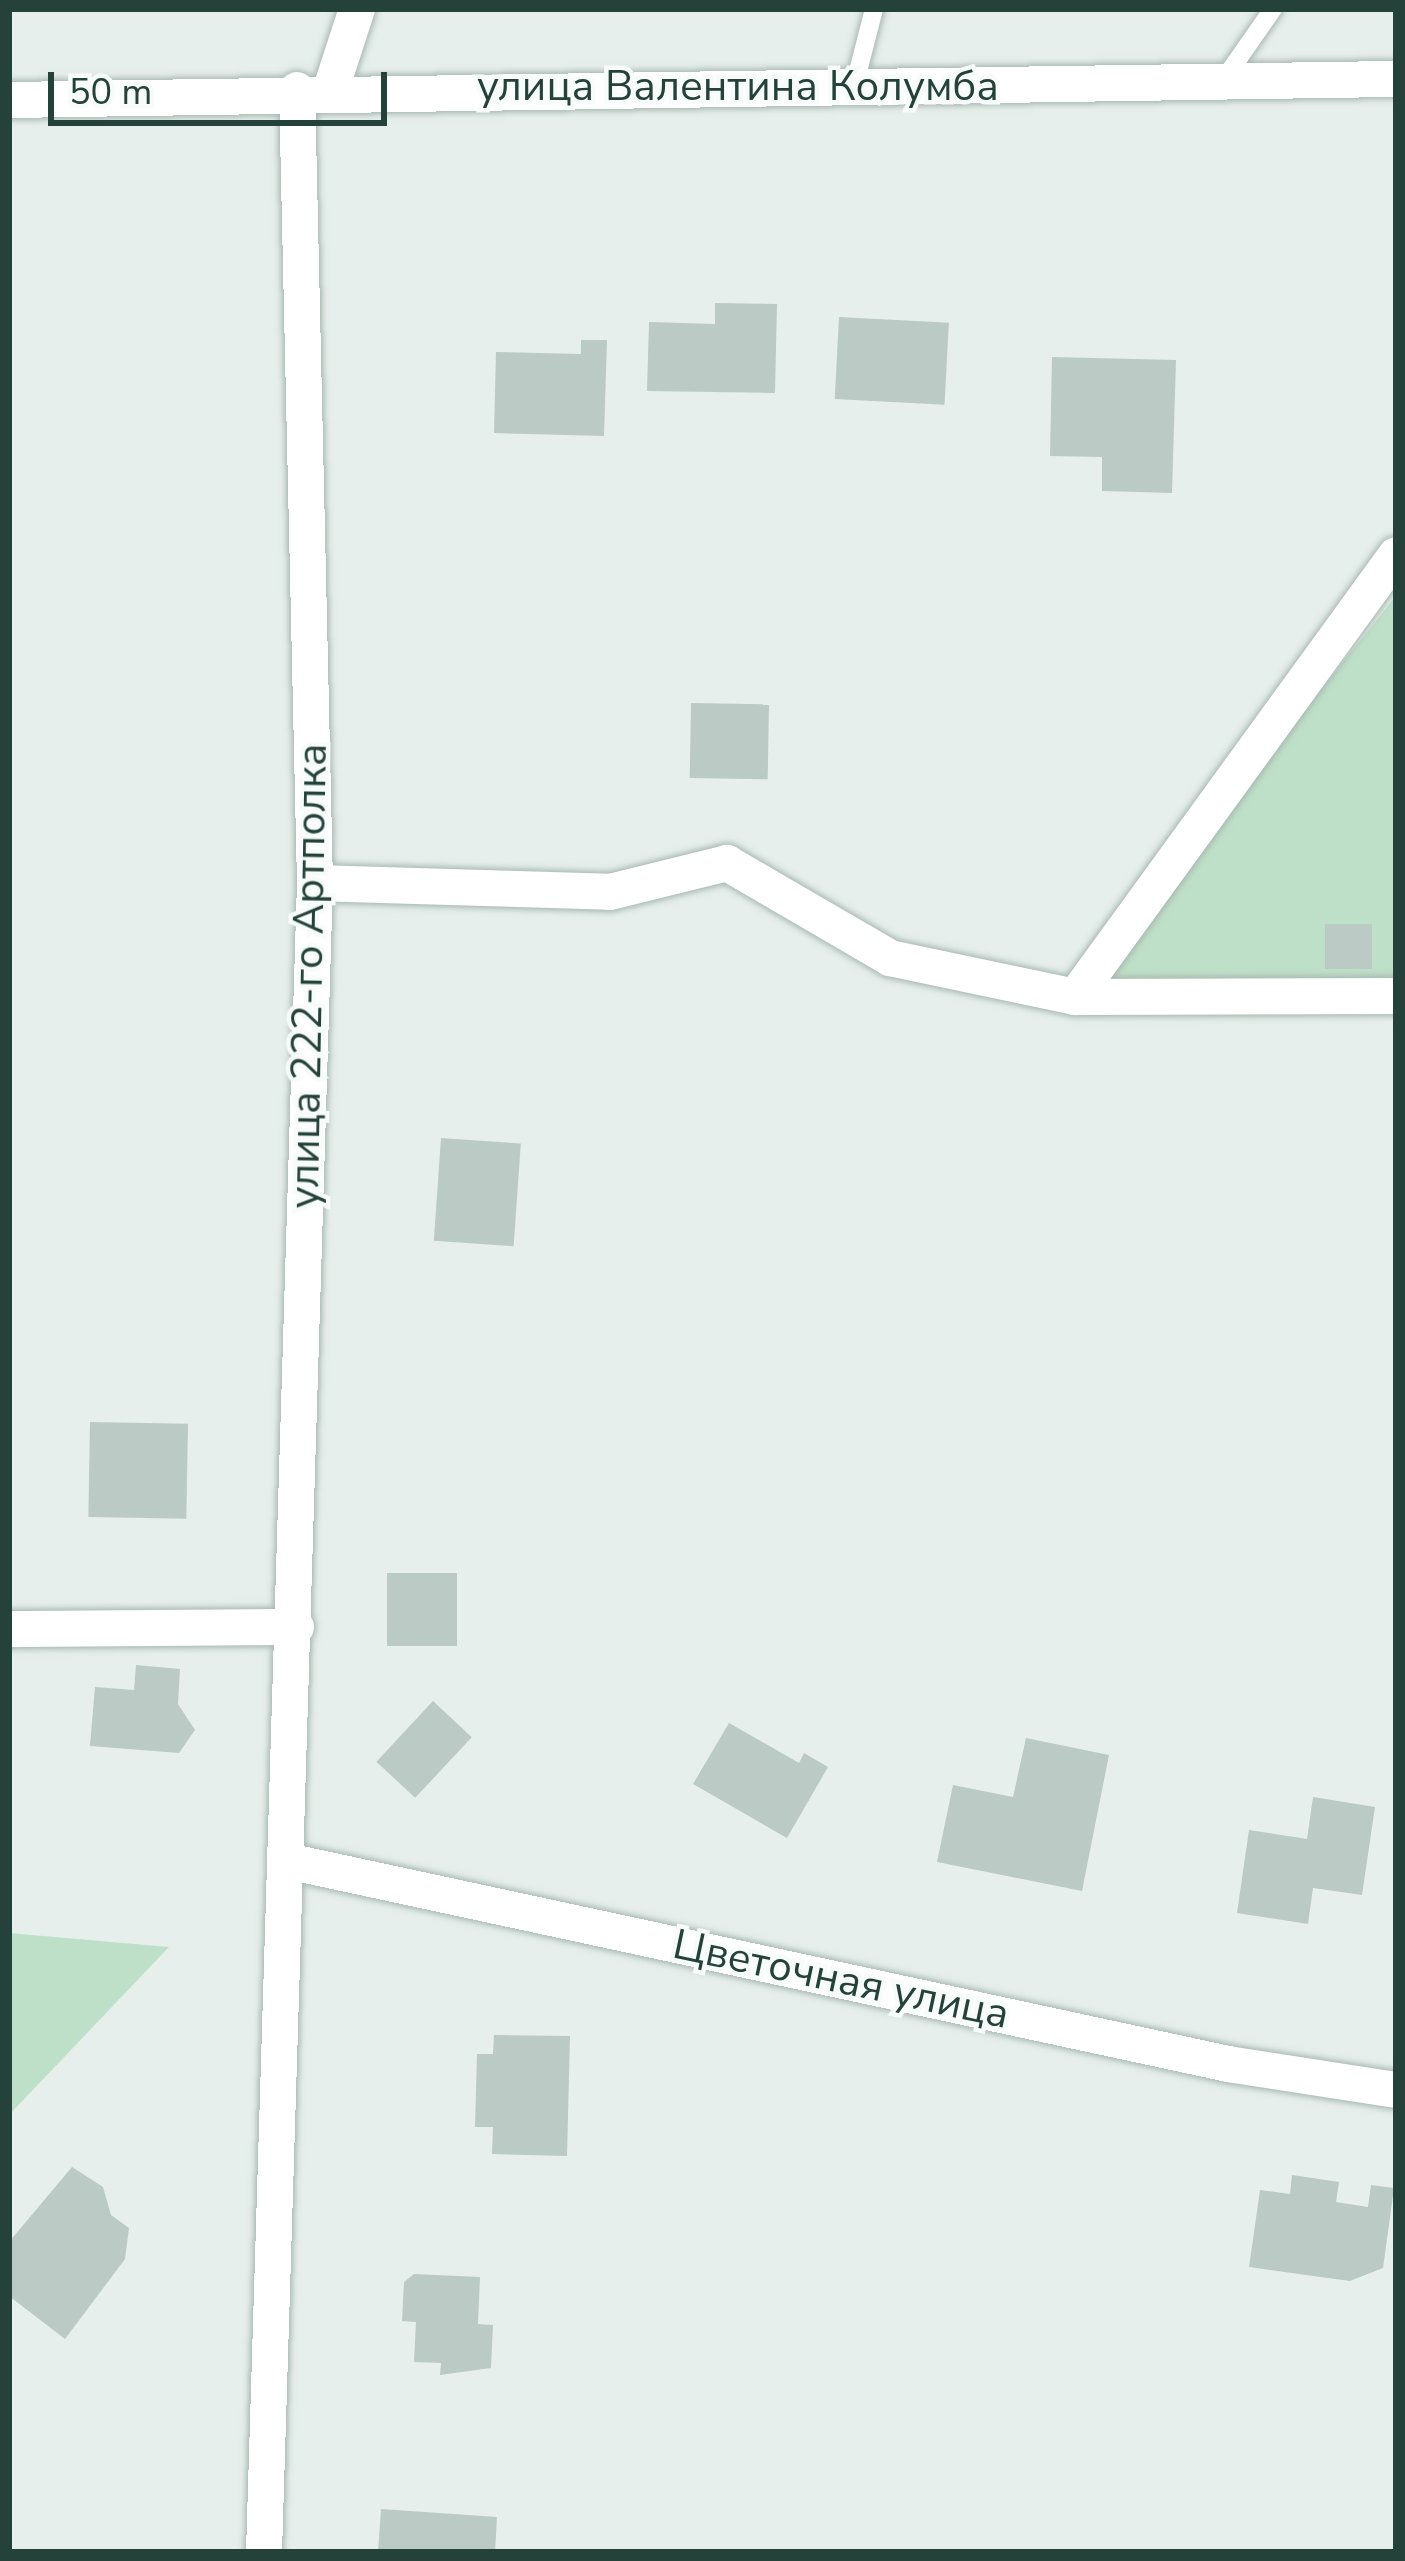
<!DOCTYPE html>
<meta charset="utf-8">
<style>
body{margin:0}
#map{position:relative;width:1405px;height:2561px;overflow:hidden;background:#e6efeb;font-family:"Nunito Sans",sans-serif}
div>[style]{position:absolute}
.green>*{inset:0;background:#bfe0c8}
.building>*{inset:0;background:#bbcac4;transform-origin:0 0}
.roads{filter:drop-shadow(0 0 3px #a8b8b2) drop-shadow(0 0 3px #a8b8b2)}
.lane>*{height:18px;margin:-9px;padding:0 9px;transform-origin:9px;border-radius:9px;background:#fff}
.street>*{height:36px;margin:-18px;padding:0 18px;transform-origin:18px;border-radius:18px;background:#fff}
span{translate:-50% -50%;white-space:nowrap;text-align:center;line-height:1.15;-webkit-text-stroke:9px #f7fbf9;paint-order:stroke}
.street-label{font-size:42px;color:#24423a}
.frame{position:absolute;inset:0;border:12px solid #24423a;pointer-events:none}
.scale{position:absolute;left:48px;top:72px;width:339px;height:54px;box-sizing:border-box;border:6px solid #24423a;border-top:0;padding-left:15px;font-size:36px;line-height:42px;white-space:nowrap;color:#24423a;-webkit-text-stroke:9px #f7fbf9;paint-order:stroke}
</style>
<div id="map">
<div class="green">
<i style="clip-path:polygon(1396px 596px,1396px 996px,1075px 997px)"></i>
<i style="clip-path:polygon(9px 1933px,169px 1947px,9px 2115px)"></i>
</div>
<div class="building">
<i style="clip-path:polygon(715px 303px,777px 304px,775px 393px,647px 391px,649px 322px,715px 324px)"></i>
<i style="left:839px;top:317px;width:110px;height:82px;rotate:3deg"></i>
<i style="clip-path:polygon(581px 340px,607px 340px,604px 436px,494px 433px,496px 352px,581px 354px)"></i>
<i style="clip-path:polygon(1052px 357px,1176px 360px,1172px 493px,1102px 491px,1102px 457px,1050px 456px)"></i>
<i style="left:691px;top:703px;width:78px;height:75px;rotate:1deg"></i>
<i style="left:1372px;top:924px;width:45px;height:47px;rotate:90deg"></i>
<i style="left:441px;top:1138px;width:80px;height:103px;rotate:4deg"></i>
<i style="left:90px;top:1422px;width:98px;height:95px;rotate:1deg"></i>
<i style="left:387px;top:1573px;width:70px;height:73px"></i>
<i style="clip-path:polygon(136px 1665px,180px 1669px,178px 1704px,195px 1730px,179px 1753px,90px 1746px,95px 1687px,134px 1690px)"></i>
<i style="left:433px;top:1701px;width:53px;height:83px;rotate:43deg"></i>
<i style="clip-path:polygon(729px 1723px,799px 1763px,804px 1753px,828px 1767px,787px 1838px,693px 1784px)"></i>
<i style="clip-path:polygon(1026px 1738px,1109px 1755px,1082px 1891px,937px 1862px,953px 1785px,1013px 1797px)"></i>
<i style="clip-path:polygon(1313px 1797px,1375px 1807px,1362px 1895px,1313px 1888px,1308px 1924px,1237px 1913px,1249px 1830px,1307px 1839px)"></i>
<i style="clip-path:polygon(494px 2035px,570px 2036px,567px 2156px,492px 2154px,493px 2127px,475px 2127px,477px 2054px,493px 2054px)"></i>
<i style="clip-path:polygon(72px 2167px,103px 2187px,111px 2215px,129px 2228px,125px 2259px,65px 2339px,9px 2296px,9px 2242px)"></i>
<i style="clip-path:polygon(1292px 2175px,1339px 2182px,1336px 2202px,1368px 2207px,1371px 2185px,1394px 2188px,1383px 2268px,1350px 2281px,1249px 2267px,1260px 2190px,1290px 2194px)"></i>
<i style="clip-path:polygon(414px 2274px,480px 2277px,478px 2324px,493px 2325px,491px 2368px,440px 2375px,441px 2363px,414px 2362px,416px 2322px,402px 2321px,404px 2282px)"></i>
<i style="clip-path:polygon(381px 2509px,497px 2517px,495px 2552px,378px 2552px)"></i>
</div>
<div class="roads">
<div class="lane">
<i style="left:1222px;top:82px;width:89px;rotate:-55.1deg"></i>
<i style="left:854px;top:87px;width:81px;rotate:-75.6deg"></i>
</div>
<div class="street">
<i style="left:331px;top:89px;width:84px;rotate:-72deg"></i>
<i style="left:9px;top:100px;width:1387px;rotate:-0.87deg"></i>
<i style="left:315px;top:883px;width:295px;rotate:1.7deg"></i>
<i style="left:610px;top:892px;width:121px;rotate:-13.9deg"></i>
<i style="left:727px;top:863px;width:189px;rotate:30.2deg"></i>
<i style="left:890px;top:958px;width:189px;rotate:11.9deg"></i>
<i style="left:1075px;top:997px;width:321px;rotate:-0.2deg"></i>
<i style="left:1075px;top:997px;width:546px;rotate:-54.01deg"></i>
<i style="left:9px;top:1629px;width:287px;rotate:-0.4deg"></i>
<i style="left:287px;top:1861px;width:963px;rotate:12.17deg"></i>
<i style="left:1228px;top:2064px;width:170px;rotate:8.8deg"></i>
<i style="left:264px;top:2552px;width:1670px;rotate:-88.25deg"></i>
<i style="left:315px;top:883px;width:793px;rotate:-91.3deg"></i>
</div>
</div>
<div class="street-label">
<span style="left:738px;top:87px">улица Валентина Колумба</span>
<span style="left:309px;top:976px;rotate:-89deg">улица 222-го Артполка</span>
<span style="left:841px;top:1980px;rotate:12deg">Цветочная улица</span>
</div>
<div class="frame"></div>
<div class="scale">50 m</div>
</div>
